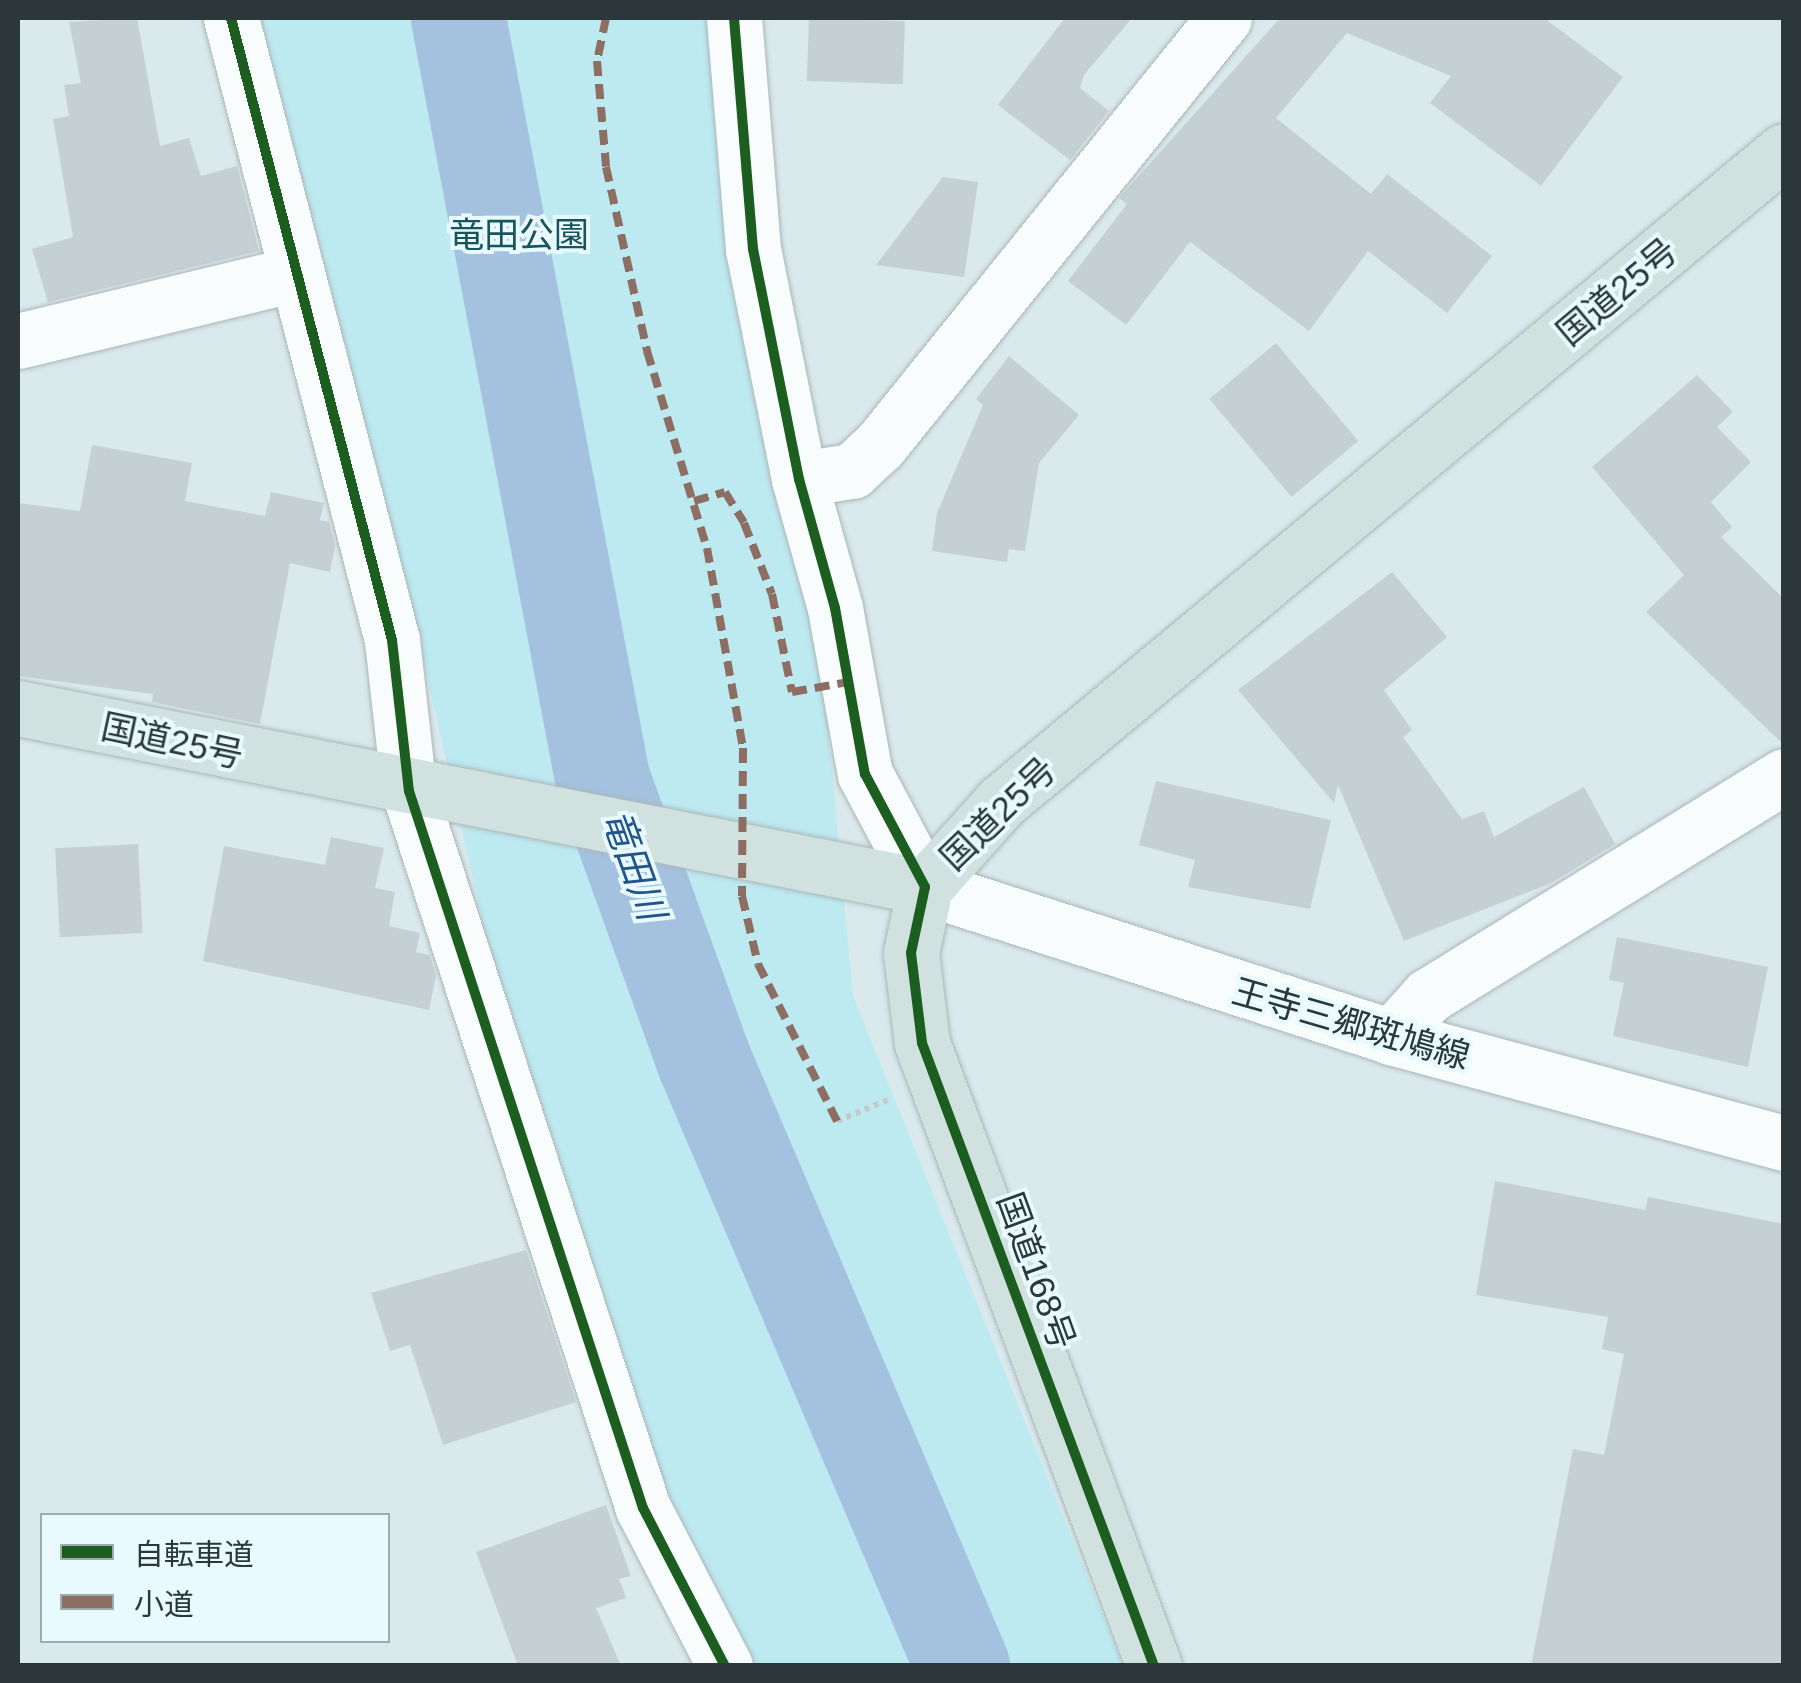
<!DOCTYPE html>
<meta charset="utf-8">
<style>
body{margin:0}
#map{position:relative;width:1801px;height:1683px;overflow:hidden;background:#dae9ec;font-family:Arial,"Noto Sans JP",sans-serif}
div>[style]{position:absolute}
.green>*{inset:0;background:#bde9f0}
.river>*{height:95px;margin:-47.5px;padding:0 47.5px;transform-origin:47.5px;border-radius:47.5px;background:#a4c2df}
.building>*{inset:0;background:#c5d0d4;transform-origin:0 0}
.path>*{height:6px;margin-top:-3px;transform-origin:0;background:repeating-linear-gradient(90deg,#c4c9ca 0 5px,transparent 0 10px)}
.roads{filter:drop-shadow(0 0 2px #aab6b8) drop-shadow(0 0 2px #aab6b8)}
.minor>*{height:55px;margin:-27.5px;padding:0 27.5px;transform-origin:27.5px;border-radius:27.5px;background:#f9fcfc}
.secondary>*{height:55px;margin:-27.5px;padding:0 27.5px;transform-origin:27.5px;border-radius:27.5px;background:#f9fcfc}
.trunk>*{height:55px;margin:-27.5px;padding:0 27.5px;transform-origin:27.5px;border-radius:27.5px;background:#d0e1e0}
.quiet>*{height:8px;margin-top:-4px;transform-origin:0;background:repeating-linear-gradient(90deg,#8d6e63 0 15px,transparent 0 23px)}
.cycleway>*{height:10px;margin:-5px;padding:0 5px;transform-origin:5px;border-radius:5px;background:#1b5e20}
span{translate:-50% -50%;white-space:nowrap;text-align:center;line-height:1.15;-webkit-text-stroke:8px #e8fafd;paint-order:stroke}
.park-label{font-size:35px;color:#18545c}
.street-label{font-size:35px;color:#2b3739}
.water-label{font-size:38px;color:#215488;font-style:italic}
.frame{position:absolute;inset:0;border:20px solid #2b3739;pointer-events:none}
.legend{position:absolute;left:40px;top:1513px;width:350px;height:130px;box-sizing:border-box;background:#e8fafd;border:2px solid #9cacaf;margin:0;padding:12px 18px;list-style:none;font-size:30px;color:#2b3739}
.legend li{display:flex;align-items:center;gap:20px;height:50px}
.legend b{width:50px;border:2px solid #9cacaf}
</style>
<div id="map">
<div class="green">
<i style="clip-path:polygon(259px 18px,717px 18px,820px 643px,853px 996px,1123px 1665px,753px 1665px,664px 1494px,501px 1003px,421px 649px,343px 393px)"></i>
</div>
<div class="river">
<i style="left:458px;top:18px;width:774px;rotate:79.27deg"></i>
<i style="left:602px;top:778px;width:301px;rotate:70.2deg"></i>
<i style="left:704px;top:1061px;width:658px;rotate:66.9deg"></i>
</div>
<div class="building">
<i style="clip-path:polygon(137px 18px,160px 146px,189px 138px,201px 176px,237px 166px,259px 251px,48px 302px,32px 249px,73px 237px,53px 119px,69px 116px,64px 85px,81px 83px,69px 22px)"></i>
<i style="left:809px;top:18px;width:96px;height:63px;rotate:2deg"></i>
<i style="clip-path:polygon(1065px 18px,1132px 18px,1084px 75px,1080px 88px,1109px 111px,1070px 160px,998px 105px)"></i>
<i style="clip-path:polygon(1280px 18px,1544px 18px,1623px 77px,1541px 186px,1430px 103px,1451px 76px,1347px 33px,1276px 118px,1371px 194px,1387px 174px,1492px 256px,1447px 313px,1368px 251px,1309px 331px,1190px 242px,1126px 325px,1068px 281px,1127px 204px,1119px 198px)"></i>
<i style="clip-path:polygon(943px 177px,978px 182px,964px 277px,876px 265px)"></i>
<i style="left:1276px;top:343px;width:128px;height:87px;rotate:50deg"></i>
<i style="clip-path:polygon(1009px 356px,1079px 415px,1039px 463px,1025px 551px,1009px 549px,1007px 562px,932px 551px,937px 513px,983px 405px,976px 399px)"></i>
<i style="clip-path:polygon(1697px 375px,1733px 412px,1717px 427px,1751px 462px,1711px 502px,1732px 527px,1721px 537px,1784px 599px,1784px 745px,1646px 612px,1684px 575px,1592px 467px)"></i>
<i style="clip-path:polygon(92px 445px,192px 463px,185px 501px,265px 516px,271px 492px,324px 503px,320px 520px,329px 522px,335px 546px,330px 572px,290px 563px,260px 724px,152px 702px,153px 694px,18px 676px,18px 503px,80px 511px)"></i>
<i style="clip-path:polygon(1392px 572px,1447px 637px,1384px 690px,1412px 730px,1403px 737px,1462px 819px,1484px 811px,1494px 837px,1584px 787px,1615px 844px,1551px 883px,1404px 941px,1338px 785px,1334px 803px,1238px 690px)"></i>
<i style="clip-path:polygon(1156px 781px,1331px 820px,1310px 909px,1188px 887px,1195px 860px,1139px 845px)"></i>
<i style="clip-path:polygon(331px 837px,384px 848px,375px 888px,395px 892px,389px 926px,420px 933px,416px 952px,430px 955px,436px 976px,429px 1010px,203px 961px,224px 846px,325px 865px)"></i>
<i style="left:138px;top:844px;width:89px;height:83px;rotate:87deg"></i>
<i style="clip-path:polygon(1617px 937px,1768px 967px,1748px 1067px,1613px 1036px,1624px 983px,1609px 980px)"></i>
<i style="clip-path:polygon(1495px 1181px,1645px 1210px,1648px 1197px,1784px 1224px,1784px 1666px,1531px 1666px,1573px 1449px,1604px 1455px,1624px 1354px,1602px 1349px,1608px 1317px,1476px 1295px)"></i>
<i style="clip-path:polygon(526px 1250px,576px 1402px,443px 1445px,410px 1345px,390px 1351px,371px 1293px)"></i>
<i style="clip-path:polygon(606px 1505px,631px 1576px,619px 1579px,626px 1598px,596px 1608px,621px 1666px,518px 1666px,476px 1552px)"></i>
</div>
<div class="path">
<i style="left:837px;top:1121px;width:55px;rotate:-22.4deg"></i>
</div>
<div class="roads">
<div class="minor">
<i style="left:231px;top:18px;width:642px;rotate:75.49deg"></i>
<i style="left:392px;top:640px;width:152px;rotate:83.6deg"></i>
<i style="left:409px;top:791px;width:754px;rotate:71.93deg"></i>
<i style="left:643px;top:1508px;width:178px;rotate:62.6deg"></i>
<i style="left:734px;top:18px;width:232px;rotate:85.3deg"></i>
<i style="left:753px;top:249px;width:235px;rotate:78.7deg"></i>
<i style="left:799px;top:479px;width:134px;rotate:74.4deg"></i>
<i style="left:835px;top:608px;width:169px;rotate:79.8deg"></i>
<i style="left:865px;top:774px;width:128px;rotate:62deg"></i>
<i style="left:18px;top:341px;width:285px;rotate:-13.6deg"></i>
<i style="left:799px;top:479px;width:54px;rotate:-8.6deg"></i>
<i style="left:852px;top:471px;width:38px;rotate:-43deg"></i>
<i style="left:880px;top:445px;width:548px;rotate:-51.14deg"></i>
<i style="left:1391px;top:1037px;width:55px;rotate:-47.9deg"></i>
<i style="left:1428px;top:996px;width:418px;rotate:-31.7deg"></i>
</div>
<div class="secondary">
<i style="left:925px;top:887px;width:490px;rotate:17.8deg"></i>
<i style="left:1391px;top:1037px;width:407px;rotate:15.1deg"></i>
</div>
<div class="trunk">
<i style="left:18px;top:708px;width:924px;rotate:11.16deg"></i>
<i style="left:925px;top:887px;width:114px;rotate:-48.2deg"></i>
<i style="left:1001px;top:802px;width:1018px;rotate:-39.74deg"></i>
<i style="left:925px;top:887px;width:67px;rotate:102deg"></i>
<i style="left:911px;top:953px;width:91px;rotate:83deg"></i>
<i style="left:922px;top:1043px;width:665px;rotate:69.58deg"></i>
</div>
</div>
<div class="quiet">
<i style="left:606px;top:18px;width:44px;rotate:101.8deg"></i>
<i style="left:597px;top:61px;width:106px;rotate:85.1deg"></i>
<i style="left:606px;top:167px;width:189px;rotate:77.4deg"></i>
<i style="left:647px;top:351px;width:206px;rotate:73.1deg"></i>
<i style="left:707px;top:548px;width:203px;rotate:79.8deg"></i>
<i style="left:743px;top:748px;width:148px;rotate:90.4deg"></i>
<i style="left:742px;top:896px;width:70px;rotate:76.8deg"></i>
<i style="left:758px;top:964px;width:176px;rotate:63.3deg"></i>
<i style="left:694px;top:501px;width:32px;rotate:-16deg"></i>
<i style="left:725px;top:492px;width:36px;rotate:58deg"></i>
<i style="left:744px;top:523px;width:76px;rotate:68.5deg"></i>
<i style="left:772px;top:594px;width:100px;rotate:78.5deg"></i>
<i style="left:792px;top:692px;width:58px;rotate:-10deg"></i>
</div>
<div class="cycleway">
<i style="left:231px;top:18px;width:642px;rotate:75.49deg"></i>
<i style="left:392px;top:640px;width:152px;rotate:83.6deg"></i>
<i style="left:409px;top:791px;width:754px;rotate:71.93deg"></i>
<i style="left:643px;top:1508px;width:178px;rotate:62.6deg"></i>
<i style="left:734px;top:18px;width:232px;rotate:85.3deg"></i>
<i style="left:753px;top:249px;width:235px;rotate:78.7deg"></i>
<i style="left:799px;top:479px;width:134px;rotate:74.4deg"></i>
<i style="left:835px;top:608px;width:169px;rotate:79.8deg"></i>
<i style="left:865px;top:774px;width:128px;rotate:62deg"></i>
<i style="left:925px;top:887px;width:67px;rotate:102deg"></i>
<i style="left:911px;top:953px;width:91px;rotate:83deg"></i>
<i style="left:922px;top:1043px;width:665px;rotate:69.58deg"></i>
</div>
<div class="park-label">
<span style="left:519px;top:235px">竜田公園</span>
</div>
<div class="street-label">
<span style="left:1617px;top:292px;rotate:-40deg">国道25号</span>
<span style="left:172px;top:741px;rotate:12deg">国道25号</span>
<span style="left:998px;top:814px;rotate:-44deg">国道25号</span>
<span style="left:1351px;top:1024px;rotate:16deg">王寺三郷斑鳩線</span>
<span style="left:1036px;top:1271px;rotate:70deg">国道168号</span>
</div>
<div class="water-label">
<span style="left:633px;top:865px;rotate:70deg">竜田川</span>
</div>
<div class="frame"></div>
<ul class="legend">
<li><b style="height:12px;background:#1b5e20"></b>自転車道</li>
<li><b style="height:12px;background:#8d6e63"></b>小道</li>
</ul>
</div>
